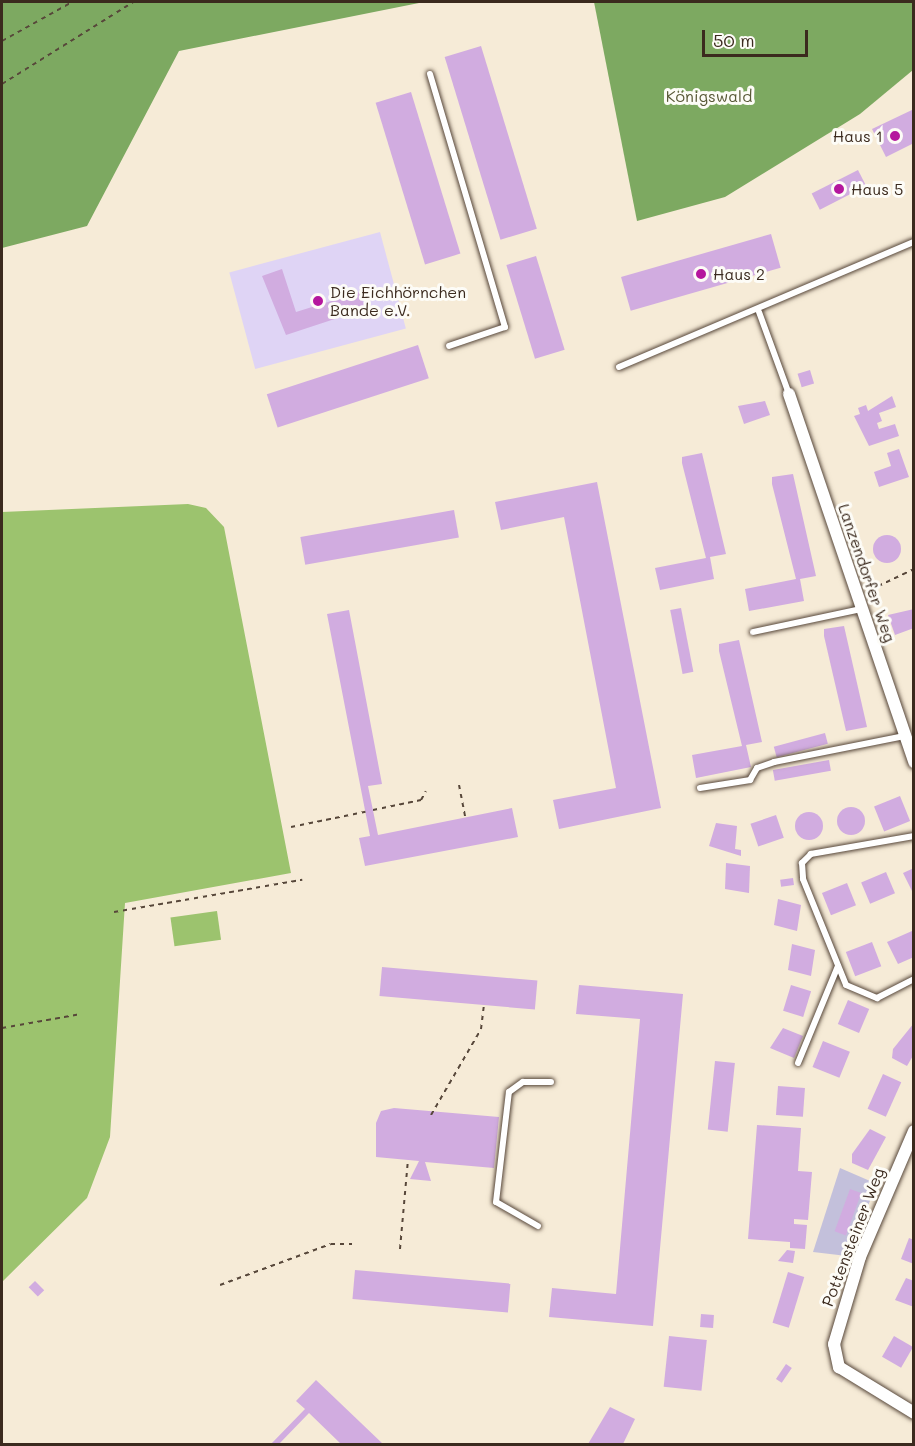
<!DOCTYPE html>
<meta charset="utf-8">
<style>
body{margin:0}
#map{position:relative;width:915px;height:1446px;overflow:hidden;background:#f6ebd7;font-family:Mali,sans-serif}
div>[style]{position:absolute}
.built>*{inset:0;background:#dfd4f5;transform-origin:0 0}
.industrial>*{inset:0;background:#c3c0db}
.green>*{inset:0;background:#9cc36e;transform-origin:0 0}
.forest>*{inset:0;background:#7da961}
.building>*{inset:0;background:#d1ace0;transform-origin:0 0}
.round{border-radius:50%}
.path>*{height:2px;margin-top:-1px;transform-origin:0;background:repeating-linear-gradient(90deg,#57473a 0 4.5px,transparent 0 9px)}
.roads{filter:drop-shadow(0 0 2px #57473a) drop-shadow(0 0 2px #57473a)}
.lane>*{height:6px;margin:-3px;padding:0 3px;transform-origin:3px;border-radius:3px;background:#fff}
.street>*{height:12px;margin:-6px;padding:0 6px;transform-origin:6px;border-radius:6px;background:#fff}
.dots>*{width:16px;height:16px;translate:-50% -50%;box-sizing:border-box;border:3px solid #fdfcf7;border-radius:50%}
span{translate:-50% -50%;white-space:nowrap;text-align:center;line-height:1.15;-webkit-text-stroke:6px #fdfcf7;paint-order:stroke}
.park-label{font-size:16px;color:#585836}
.poi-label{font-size:16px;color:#3b2a1e}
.right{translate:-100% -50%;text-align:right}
.left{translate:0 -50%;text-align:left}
.street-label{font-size:16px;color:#3b2a1e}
.frame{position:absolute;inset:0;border:3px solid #3b2a1e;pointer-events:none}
.scale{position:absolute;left:702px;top:30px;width:106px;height:27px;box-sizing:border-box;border:3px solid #3b2a1e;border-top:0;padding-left:8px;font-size:18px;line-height:21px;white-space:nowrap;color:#3b2a1e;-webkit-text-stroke:4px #fdfcf7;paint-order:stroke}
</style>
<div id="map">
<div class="built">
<i style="left:380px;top:232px;width:100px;height:156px;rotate:75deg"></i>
</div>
<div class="industrial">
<i style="clip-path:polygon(840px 1168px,877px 1184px,847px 1256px,813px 1252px)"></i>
</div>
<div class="green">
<i style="clip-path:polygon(188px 504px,206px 508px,224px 527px,291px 873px,125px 903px,110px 1137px,87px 1198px,2px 1282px,2px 512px)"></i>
<i style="left:217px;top:911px;width:29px;height:47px;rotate:82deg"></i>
</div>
<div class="forest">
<i style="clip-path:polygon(2px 2px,424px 2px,179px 51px,87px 226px,2px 248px)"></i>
<i style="clip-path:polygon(594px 2px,913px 2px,913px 70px,860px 114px,725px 197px,637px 221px)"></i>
</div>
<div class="building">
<i style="left:481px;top:46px;width:191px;height:38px;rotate:73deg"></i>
<i style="left:411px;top:92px;width:169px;height:37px;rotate:73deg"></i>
<i style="clip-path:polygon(914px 109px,914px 143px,886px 157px,872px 129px)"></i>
<i style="left:858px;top:170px;width:18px;height:52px;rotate:63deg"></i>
<i style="left:771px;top:234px;width:35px;height:156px;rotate:74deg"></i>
<i style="left:536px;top:256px;width:98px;height:31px;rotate:73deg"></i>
<i style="clip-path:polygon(282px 269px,296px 312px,360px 292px,365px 309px,286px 335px,262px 276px)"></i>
<i style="left:418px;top:345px;width:35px;height:159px;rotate:72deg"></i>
<i style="left:810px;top:370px;width:14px;height:13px;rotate:73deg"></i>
<i style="clip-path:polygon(892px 396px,896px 407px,879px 413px,882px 421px,877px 423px,879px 429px,895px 424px,899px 436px,869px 446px,854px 416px,860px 414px,858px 408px,866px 405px,868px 411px)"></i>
<i style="clip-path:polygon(765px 401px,770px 415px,744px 424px,738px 406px)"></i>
<i style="clip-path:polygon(899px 449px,909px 477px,879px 487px,874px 472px,891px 466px,887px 453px)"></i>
<i style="clip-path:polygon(702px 453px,726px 554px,710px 557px,714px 579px,660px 590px,655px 568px,706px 558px,682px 463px,682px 457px)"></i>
<i style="clip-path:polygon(793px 474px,816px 576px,800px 579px,804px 601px,749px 611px,745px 589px,796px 579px,772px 484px,772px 477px)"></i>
<i style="clip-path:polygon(597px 482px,661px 808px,559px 829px,553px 800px,616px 788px,564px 517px,501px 530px,495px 502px)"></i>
<i style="left:454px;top:510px;width:28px;height:156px;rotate:80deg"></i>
<i class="round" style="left:873px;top:535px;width:28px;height:28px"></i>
<i style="left:681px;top:608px;width:65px;height:11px;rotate:79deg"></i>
<i style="clip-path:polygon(914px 609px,914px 628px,895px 635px,888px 615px)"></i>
<i style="clip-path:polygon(349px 610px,382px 784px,368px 786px,378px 835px,512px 808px,518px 837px,365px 866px,359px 838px,370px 836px,327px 614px)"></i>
<i style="clip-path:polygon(844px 626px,867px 727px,846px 731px,824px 636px,824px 629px)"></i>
<i style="clip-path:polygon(739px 640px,762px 742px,746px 745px,751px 767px,696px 778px,692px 755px,742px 746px,719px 651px,719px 644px)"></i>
<i style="left:825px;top:733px;width:11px;height:53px;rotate:75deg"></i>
<i style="left:829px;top:760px;width:11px;height:57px;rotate:80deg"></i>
<i style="left:900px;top:796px;width:27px;height:28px;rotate:68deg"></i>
<i class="round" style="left:837px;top:807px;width:28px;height:28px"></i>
<i class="round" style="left:795px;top:812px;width:28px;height:28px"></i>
<i style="left:776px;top:815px;width:24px;height:27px;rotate:71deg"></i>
<i style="clip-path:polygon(716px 823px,737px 826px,735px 849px,741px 850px,741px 856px,709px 846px)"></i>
<i style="clip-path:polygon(726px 863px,750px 866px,749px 893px,725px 889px)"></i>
<i style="clip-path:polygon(914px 868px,914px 895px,903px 873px)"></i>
<i style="left:886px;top:872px;width:23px;height:27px;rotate:67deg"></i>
<i style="left:793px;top:878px;width:7px;height:13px;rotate:82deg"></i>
<i style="left:847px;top:883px;width:24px;height:27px;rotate:68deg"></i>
<i style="clip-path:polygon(778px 899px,801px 905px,797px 931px,774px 925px)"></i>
<i style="clip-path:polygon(912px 931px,914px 957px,898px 964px,887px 942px)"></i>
<i style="left:872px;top:942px;width:26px;height:28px;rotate:69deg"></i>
<i style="clip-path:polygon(792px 944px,815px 950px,811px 976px,788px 970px)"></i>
<i style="left:382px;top:967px;width:156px;height:29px;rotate:5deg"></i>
<i style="clip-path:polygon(579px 985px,683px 994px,653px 1326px,549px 1317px,552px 1288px,616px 1294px,640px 1019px,576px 1014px)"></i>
<i style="left:791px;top:985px;width:21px;height:27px;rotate:17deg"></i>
<i style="left:848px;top:1000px;width:23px;height:26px;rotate:23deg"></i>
<i style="clip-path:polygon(914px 1023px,914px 1054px,907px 1066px,892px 1058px,893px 1049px)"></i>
<i style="clip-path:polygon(783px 1028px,803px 1036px,794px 1058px,770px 1048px)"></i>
<i style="left:823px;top:1041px;width:29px;height:28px;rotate:22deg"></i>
<i style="left:715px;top:1061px;width:20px;height:69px;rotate:6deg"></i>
<i style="left:883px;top:1074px;width:20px;height:38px;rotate:24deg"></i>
<i style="left:778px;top:1086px;width:27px;height:29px;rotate:4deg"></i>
<i style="clip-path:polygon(394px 1108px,499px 1117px,494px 1168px,425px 1162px,431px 1181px,410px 1179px,419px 1161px,376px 1157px,376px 1123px,381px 1111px)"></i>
<i style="clip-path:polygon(757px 1125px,801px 1128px,798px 1171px,812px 1172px,808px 1220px,794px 1219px,794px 1224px,807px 1225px,805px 1249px,790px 1248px,790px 1242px,748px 1239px)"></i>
<i style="clip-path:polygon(870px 1129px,886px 1137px,868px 1170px,852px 1163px,852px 1154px)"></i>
<i style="left:850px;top:1189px;width:12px;height:45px;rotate:20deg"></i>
<i style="clip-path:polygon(909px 1238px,914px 1240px,914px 1264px,901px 1259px)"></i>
<i style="clip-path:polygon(787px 1250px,795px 1251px,793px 1263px,778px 1261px)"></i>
<i style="left:355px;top:1270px;width:156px;height:29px;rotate:5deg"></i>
<i style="left:788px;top:1272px;width:17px;height:53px;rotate:17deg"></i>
<i style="clip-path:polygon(906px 1278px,914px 1281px,914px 1307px,895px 1300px)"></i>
<i style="left:35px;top:1281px;width:13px;height:9px;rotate:45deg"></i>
<i style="left:701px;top:1314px;width:13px;height:13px;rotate:4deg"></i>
<i style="left:669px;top:1336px;width:38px;height:51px;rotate:6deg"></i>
<i style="left:894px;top:1336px;width:22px;height:24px;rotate:30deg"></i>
<i style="left:786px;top:1364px;width:7px;height:18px;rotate:34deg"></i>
<i style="clip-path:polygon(316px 1380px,383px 1444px,341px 1444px,309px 1413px,279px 1444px,271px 1444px,305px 1409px,296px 1401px)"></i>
<i style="clip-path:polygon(610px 1407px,635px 1419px,623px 1444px,588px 1444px)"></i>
</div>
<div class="path">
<i style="left:2px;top:41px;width:80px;rotate:-29.1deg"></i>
<i style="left:2px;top:84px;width:155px;rotate:-32deg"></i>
<i style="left:870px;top:590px;width:49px;rotate:-25.5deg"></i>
<i style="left:459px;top:785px;width:33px;rotate:79deg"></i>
<i style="left:373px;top:810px;width:49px;rotate:-11.8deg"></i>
<i style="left:421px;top:800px;width:10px;rotate:-61deg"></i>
<i style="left:291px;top:827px;width:76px;rotate:-11.5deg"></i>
<i style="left:114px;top:912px;width:191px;rotate:-9.7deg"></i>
<i style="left:2px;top:1028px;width:80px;rotate:-10deg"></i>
<i style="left:431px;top:1115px;width:99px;rotate:-59.8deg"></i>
<i style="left:481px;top:1029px;width:23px;rotate:-83deg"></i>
<i style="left:400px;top:1249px;width:89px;rotate:-84.9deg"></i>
<i style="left:220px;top:1285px;width:118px;rotate:-20.3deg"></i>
<i style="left:331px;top:1244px;width:21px"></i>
</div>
<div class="roads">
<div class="lane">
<i style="left:430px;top:74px;width:264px;rotate:73.5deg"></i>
<i style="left:505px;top:327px;width:59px;rotate:161.3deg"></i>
<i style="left:759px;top:312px;width:87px;rotate:69.9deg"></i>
<i style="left:619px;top:367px;width:320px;rotate:-23deg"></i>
<i style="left:753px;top:632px;width:110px;rotate:-12deg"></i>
<i style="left:700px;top:788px;width:51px;rotate:-9.1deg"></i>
<i style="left:750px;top:780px;width:14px;rotate:-60deg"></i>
<i style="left:757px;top:768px;width:18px;rotate:-19deg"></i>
<i style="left:774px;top:762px;width:133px;rotate:-11.3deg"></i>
<i style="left:914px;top:836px;width:105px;rotate:170.1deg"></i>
<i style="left:811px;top:854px;width:13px;rotate:135deg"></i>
<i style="left:802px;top:863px;width:16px;rotate:86deg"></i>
<i style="left:803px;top:879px;width:114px;rotate:67.9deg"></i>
<i style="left:846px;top:985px;width:34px;rotate:23deg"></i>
<i style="left:877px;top:998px;width:42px;rotate:-27.2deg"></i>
<i style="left:798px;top:1063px;width:105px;rotate:-67.6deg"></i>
<i style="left:538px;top:1226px;width:48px;rotate:-150.3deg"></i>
<i style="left:496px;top:1202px;width:111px;rotate:-83.3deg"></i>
<i style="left:509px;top:1092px;width:17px;rotate:-36deg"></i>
<i style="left:523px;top:1082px;width:28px"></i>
</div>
<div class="street">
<i style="left:789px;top:394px;width:389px;rotate:71.2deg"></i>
<i style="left:914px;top:1131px;width:137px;rotate:113.2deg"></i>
<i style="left:860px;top:1257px;width:91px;rotate:106.6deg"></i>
<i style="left:834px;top:1344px;width:24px;rotate:78deg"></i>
<i style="left:839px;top:1367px;width:88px;rotate:31.5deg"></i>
</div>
</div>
<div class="dots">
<i style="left:895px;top:136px;background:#b5179e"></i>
<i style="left:839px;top:189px;background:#b5179e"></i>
<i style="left:701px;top:274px;background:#b5179e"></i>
<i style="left:318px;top:301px;background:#b5179e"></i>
</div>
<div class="park-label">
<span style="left:709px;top:96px">Königswald</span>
</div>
<div class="poi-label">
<span class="right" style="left:883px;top:136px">Haus 1</span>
<span class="left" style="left:851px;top:189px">Haus 5</span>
<span class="left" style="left:713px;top:274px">Haus 2</span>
<span class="left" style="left:330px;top:301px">Die Eichhörnchen<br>Bande e.V.</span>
</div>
<div class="street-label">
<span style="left:867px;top:573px;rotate:71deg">Lanzendorfer Weg</span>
<span style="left:853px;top:1237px;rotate:-69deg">Pottensteiner Weg</span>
</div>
<div class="frame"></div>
<div class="scale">50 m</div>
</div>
